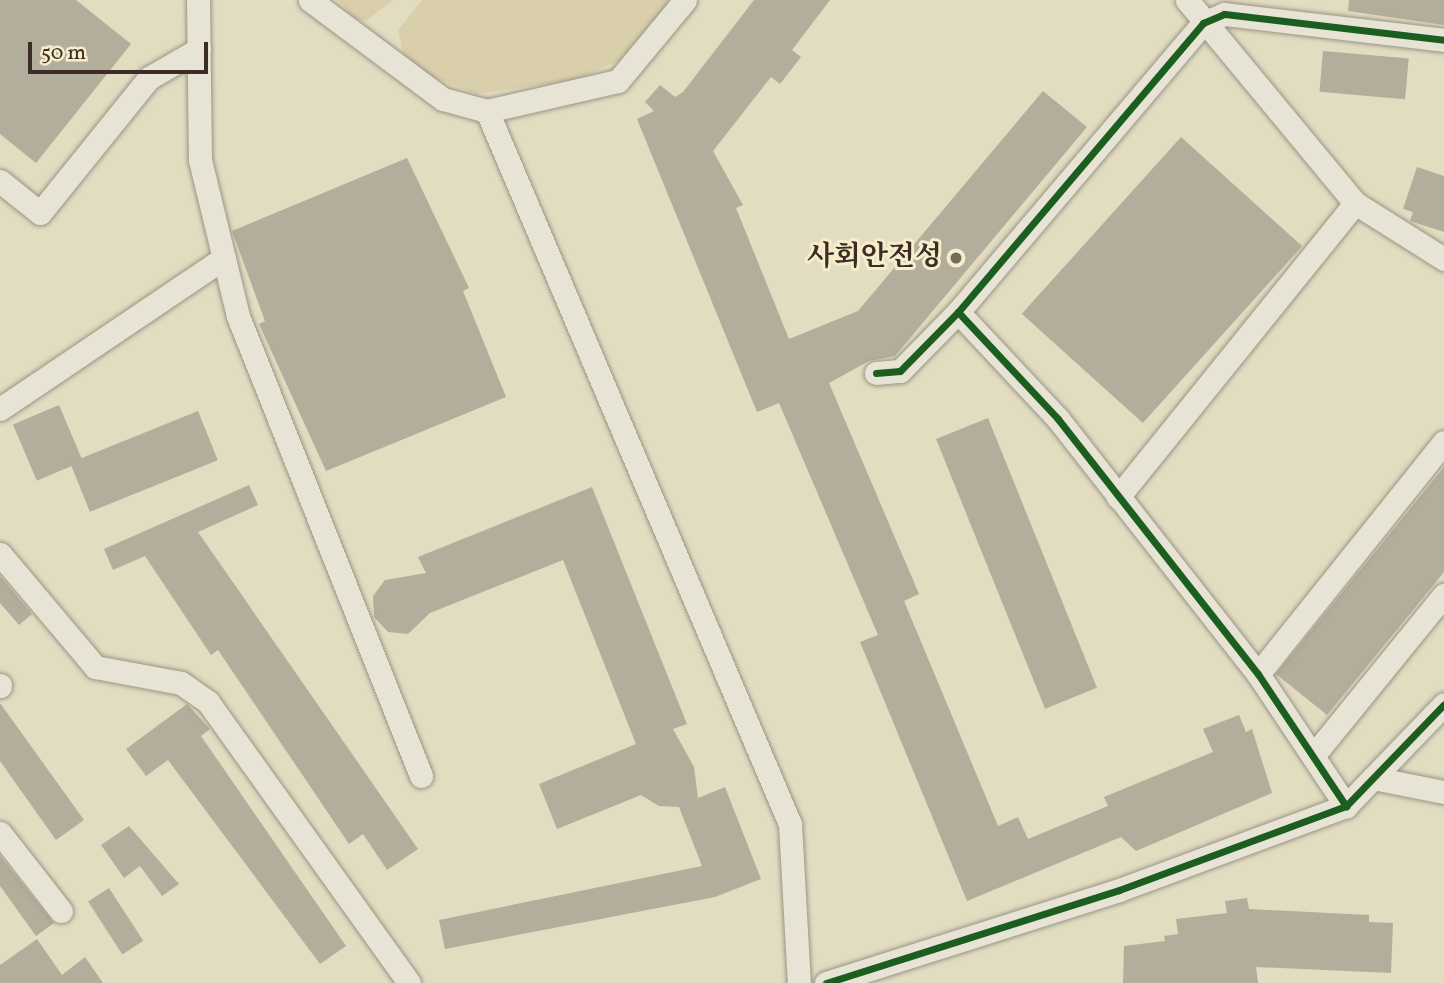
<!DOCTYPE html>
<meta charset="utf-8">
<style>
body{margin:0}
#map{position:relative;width:1444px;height:983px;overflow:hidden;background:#e2dcc0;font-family:Vollkorn,"Noto Serif KR",serif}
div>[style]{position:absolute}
.green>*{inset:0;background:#d9cfab}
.building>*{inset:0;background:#b3ad9b;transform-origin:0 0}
.roads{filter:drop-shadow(0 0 2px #9a9485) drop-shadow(0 0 2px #9a9485)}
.minor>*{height:23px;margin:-11.5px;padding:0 11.5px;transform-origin:11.5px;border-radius:11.5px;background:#e7e4d6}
.cycleway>*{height:7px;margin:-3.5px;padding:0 3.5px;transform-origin:3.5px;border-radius:3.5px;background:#1b5e20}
.dots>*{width:19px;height:19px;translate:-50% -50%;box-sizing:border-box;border:4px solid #f6edcc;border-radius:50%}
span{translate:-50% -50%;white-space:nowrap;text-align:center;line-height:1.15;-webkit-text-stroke:6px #f6edcc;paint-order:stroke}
.poi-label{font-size:28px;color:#3d2c26;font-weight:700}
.right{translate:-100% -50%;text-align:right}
.scale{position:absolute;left:28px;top:42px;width:180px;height:32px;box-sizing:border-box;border:4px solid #3d2c26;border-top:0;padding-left:9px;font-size:21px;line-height:24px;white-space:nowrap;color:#3d2c26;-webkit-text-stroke:5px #f6edcc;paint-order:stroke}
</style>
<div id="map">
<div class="green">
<i style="clip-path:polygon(338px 0,393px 0,366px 21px,355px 19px)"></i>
<i style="clip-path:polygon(422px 0,674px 0,618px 61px,575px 80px,477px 94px,432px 77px,404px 56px,398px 30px)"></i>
</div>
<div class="building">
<i style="clip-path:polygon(0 0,76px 0,131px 44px,36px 163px,0 134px)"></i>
<i style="clip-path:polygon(754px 0,830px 0,792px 50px,801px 57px,780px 84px,771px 77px,713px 151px,743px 205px,736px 208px,789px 339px,858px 311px,1043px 91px,1087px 127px,895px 356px,869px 361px,829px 383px,919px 594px,904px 601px,998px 826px,1018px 817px,1028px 839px,1108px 806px,1104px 797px,1213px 752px,1203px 729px,1239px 715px,1246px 732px,1252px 729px,1272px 793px,1136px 851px,1121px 837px,967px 901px,860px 642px,878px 635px,779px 403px,757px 412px,637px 119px,654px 111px,645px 102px,660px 85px,675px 97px,683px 92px)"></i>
<i style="clip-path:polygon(1349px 0,1444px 0,1444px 25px,1348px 11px)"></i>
<i style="left:1323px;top:51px;width:86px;height:41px;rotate:5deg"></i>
<i style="left:1181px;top:137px;width:163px;height:238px;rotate:42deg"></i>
<i style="clip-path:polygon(407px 158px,469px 288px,463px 291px,506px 397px,326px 471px,259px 324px,265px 321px,232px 231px)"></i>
<i style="clip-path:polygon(1417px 167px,1444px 176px,1444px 232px,1410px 221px,1413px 212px,1403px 209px)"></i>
<i style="left:59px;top:405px;width:61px;height:50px;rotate:67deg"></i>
<i style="left:198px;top:411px;width:53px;height:138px;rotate:68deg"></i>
<i style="left:988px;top:418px;width:291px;height:56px;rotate:68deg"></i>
<i style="clip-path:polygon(1444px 467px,1444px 572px,1327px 715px,1276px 674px)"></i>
<i style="clip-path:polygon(249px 485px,258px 505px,198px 532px,418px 849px,387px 870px,363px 834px,349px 844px,218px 650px,211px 655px,145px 556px,113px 570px,104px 549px)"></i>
<i style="clip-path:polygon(592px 487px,687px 724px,673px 729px,694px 767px,698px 798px,725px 787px,761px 879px,715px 897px,445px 949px,439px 920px,702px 866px,679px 807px,659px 806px,641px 795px,557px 829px,539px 784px,636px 744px,563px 560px,430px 613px,408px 634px,388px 632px,374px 617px,373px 596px,385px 580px,426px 573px,418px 557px)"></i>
<i style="clip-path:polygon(0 576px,32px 614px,19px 625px,0 603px)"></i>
<i style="clip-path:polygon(0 703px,84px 820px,56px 840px,0 761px)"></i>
<i style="clip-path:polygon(187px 704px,210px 729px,201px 736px,346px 946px,320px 964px,168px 760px,146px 776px,126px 749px)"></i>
<i style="clip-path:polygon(129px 826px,179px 884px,162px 896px,140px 866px,124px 878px,101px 845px)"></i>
<i style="clip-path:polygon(0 856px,54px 923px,36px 936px,0 886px)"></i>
<i style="left:109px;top:888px;width:63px;height:25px;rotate:57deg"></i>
<i style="clip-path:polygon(1247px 898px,1249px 909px,1369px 915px,1369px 922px,1393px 923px,1391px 973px,1256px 967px,1258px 983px,1123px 983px,1124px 946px,1165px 941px,1164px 936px,1178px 934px,1176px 919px,1227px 913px,1225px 901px)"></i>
<i style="clip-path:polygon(37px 939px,62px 975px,85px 957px,103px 983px,0 983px,0 965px)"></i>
</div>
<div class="roads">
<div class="minor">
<i style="left:198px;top:0;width:160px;rotate:89.3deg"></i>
<i style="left:200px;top:160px;width:161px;rotate:76.3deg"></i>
<i style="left:238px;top:316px;width:495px;rotate:68.3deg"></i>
<i style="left:310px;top:0;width:166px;rotate:36.7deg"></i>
<i style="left:443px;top:99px;width:46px;rotate:15.3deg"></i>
<i style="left:487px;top:111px;width:134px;rotate:-12.9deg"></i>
<i style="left:618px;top:81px;width:105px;rotate:-50.4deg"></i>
<i style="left:1187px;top:0;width:264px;rotate:50.4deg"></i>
<i style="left:1355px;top:203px;width:105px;rotate:32.2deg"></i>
<i style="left:487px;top:111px;width:775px;rotate:66.98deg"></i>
<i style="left:790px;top:824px;width:159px;rotate:86.8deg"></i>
<i style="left:0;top:181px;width:51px;rotate:38.7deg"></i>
<i style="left:40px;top:213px;width:174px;rotate:-51.1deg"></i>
<i style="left:149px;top:78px;width:58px;rotate:-30.1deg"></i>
<i style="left:958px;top:312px;width:146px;rotate:46.9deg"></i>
<i style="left:1058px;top:419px;width:324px;rotate:51.9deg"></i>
<i style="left:1258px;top:674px;width:159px;rotate:56.3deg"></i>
<i style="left:876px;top:373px;width:24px;rotate:-5deg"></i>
<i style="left:900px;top:371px;width:83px;rotate:-45.5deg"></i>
<i style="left:958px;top:312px;width:379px;rotate:-49.7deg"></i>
<i style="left:1203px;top:23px;width:23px;rotate:-23deg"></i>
<i style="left:1224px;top:14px;width:222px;rotate:6.7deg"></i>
<i style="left:0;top:409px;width:270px;rotate:-34deg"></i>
<i style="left:1118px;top:497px;width:378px;rotate:-51.1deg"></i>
<i style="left:0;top:554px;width:148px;rotate:49.9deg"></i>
<i style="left:95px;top:667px;width:87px;rotate:10.5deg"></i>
<i style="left:181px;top:683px;width:33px;rotate:35deg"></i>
<i style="left:208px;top:702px;width:345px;rotate:54.4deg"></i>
<i style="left:1258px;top:674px;width:297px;rotate:-51.3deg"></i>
<i style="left:0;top:685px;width:1px;rotate:90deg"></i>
<i style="left:1313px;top:756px;width:208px;rotate:-50.9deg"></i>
<i style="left:1373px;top:778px;width:72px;rotate:11.2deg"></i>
<i style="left:0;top:833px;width:99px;rotate:52deg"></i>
<i style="left:826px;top:983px;width:307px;rotate:-17.6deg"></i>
<i style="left:1119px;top:890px;width:242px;rotate:-20.3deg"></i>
<i style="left:1346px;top:806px;width:141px;rotate:-46.1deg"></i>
</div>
</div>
<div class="cycleway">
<i style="left:958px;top:312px;width:146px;rotate:46.9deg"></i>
<i style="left:1058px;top:419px;width:324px;rotate:51.9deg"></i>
<i style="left:1258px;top:674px;width:159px;rotate:56.3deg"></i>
<i style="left:876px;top:373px;width:24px;rotate:-5deg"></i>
<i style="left:900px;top:371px;width:83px;rotate:-45.5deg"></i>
<i style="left:958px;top:312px;width:379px;rotate:-49.7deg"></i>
<i style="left:1203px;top:23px;width:23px;rotate:-23deg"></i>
<i style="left:1224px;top:14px;width:222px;rotate:6.7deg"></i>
<i style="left:826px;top:983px;width:307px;rotate:-17.6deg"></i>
<i style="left:1119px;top:890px;width:242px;rotate:-20.3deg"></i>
<i style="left:1346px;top:806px;width:141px;rotate:-46.1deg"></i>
</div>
<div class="dots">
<i style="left:956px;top:258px;background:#776a5c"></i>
</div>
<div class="poi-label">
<span class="right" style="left:942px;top:258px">사회안전성</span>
</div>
<div class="scale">50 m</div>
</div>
